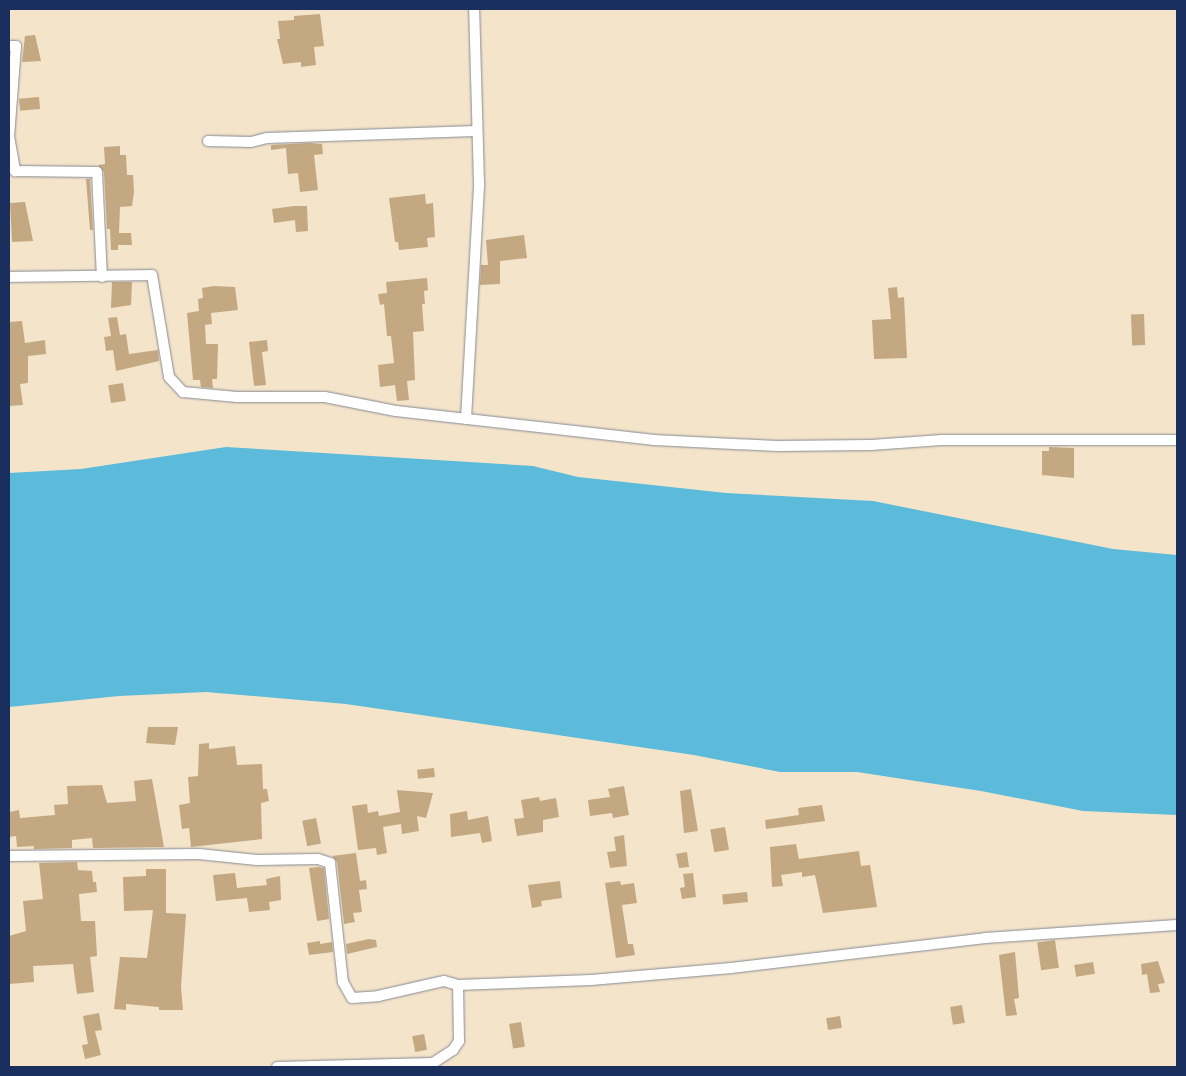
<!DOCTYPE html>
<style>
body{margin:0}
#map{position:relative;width:1186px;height:1076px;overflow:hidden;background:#f3e4ca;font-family:Caveat,sans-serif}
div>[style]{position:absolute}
.water>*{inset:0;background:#5cbbda}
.building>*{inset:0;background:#c3a882;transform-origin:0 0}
.roads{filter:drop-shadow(0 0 1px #878a94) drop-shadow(0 0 1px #878a94)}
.minor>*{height:10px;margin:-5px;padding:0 5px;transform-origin:5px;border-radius:5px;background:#fff}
span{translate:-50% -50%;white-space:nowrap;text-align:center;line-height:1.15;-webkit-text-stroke:5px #f7f3e8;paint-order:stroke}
.frame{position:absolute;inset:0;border:10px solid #1b2f5e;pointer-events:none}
</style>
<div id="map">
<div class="water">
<i style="clip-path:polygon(226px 447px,533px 466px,578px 477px,726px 493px,873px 501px,1113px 549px,1177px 555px,1177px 815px,1083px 811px,981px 791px,857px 772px,780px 772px,694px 755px,346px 704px,206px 692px,119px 696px,9px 707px,9px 473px,81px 469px)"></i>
</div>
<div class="building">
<i style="clip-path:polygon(320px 14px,324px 46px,314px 47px,316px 65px,301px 67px,301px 62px,283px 64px,277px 39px,280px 39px,278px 21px,294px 20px,294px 16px)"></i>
<i style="clip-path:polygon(35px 35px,41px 61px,22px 62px,25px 36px)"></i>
<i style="left:39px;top:97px;width:12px;height:20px;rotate:85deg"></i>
<i style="clip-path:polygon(309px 143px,322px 144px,323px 154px,314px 155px,318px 190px,300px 192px,298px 173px,288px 174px,286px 148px,271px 150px,271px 145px)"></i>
<i style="clip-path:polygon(120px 146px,120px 155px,126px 155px,127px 175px,133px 175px,134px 192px,132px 206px,120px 207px,119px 233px,131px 233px,132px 245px,118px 245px,118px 250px,111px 250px,110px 229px,107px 229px,104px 172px,98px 165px,105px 164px,104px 147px)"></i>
<i style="clip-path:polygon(86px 179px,90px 179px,93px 230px,90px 230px)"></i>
<i style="clip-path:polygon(425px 194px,426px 204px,433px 203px,435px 237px,427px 238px,428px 247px,399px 250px,398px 242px,395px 242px,389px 198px)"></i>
<i style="clip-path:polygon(25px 202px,33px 241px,12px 242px,10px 203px)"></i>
<i style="clip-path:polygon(294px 206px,307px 206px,308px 231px,296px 232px,295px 220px,274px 223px,272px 209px)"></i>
<i style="clip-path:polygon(524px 235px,527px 258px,500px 261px,500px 284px,480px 285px,481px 265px,488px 265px,486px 240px)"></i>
<i style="clip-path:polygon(427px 278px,428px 290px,424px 291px,425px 304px,422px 304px,424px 331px,413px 332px,415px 380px,407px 381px,409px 400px,397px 401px,395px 385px,380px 387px,378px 365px,394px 363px,391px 336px,387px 336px,384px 304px,380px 305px,378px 294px,387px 293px,386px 282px)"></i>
<i style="clip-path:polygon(112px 282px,132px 282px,131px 305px,111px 308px)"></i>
<i style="clip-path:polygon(214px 286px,235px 287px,238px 310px,211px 313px,212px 324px,205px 325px,206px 344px,218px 344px,217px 379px,212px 379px,213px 388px,201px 387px,200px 380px,193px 380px,187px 313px,199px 311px,198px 299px,203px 298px,202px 288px)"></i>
<i style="clip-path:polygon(897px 287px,898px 298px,904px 297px,907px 358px,874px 359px,872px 320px,891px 319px,888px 288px)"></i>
<i style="left:1144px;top:314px;width:31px;height:13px;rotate:88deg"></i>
<i style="clip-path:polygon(117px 317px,120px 335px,126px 334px,129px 354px,158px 350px,159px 361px,116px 371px,113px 350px,106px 351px,104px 337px,111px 336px,108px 318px)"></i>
<i style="clip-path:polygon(22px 321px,25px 343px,45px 340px,46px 354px,28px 356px,28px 383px,20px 384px,23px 405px,9px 406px,9px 322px)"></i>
<i style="clip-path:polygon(267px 340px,268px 351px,262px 352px,266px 385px,254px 386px,249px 342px)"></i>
<i style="left:123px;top:383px;width:18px;height:15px;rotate:81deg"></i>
<i style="clip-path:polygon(1049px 447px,1074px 448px,1074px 478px,1042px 475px,1042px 451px,1049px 451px)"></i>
<i style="clip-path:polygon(148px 727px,178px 727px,175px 745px,146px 743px)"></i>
<i style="clip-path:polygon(209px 743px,209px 749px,235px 746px,237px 765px,262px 764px,263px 789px,267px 789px,269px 801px,261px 803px,262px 839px,191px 847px,189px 828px,182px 829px,179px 805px,190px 803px,188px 777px,198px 776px,199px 744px)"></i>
<i style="left:434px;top:768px;width:9px;height:17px;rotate:84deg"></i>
<i style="clip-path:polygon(152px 779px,164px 847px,93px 848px,92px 838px,72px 840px,72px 848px,34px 849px,34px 846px,17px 847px,16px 836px,9px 837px,9px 812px,19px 810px,20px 818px,55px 815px,54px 805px,68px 804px,67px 786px,102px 785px,107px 803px,136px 801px,134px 781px)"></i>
<i style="clip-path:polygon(624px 786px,629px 815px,613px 818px,612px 813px,590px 816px,588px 800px,610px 797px,608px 789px)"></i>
<i style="clip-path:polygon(691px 789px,698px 831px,684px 833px,680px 791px)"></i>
<i style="clip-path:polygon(397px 790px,433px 793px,426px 818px,417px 816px,419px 831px,402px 834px,401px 824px,383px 827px,387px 853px,377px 855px,376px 848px,358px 850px,352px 806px,367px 804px,368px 813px,378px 811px,379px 816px,400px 812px)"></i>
<i style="clip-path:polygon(539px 797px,540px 801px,556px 798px,559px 817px,543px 820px,543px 832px,517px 836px,514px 819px,524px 818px,521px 800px)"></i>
<i style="clip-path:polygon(822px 805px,825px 821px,766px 829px,765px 820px,799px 815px,798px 808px)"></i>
<i style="clip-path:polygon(467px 811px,468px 820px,488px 816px,492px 841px,482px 843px,480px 833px,451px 837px,450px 814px)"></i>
<i style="left:316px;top:818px;width:26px;height:14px;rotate:79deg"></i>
<i style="left:725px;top:827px;width:23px;height:15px;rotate:80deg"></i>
<i style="clip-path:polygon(624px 835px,627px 866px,610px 868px,607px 852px,616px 851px,614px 837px)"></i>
<i style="clip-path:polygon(796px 844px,799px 859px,859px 851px,861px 866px,870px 865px,877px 907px,823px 913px,815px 875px,802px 877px,802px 872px,781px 875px,783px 886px,772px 887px,770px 847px)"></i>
<i style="clip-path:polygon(687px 852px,689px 867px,679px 868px,676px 854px)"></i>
<i style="clip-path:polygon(356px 853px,360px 881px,366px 880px,367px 889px,359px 890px,362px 912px,353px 913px,355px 922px,344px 924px,337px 862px,332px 856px)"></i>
<i style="clip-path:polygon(77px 862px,78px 870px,92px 871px,93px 882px,96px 882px,97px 892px,79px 894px,81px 921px,95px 921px,97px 956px,90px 957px,94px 992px,77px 994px,73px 964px,33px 966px,34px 982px,9px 984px,9px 936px,26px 931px,23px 901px,43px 899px,39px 863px)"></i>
<i style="clip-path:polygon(319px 867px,324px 868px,329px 919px,317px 921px,309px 868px)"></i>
<i style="clip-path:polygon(146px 869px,166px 869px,166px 913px,186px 914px,181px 987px,183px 1010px,159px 1010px,159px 1007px,126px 1004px,126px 1010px,114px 1009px,120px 957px,147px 958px,153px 910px,124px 911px,123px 877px,146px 876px)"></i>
<i style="clip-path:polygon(235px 873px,237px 888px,267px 885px,266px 879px,280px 876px,281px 900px,269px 902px,270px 910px,249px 912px,247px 898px,216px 901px,213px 875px)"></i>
<i style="clip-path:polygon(693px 873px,696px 897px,682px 899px,680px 888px,685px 887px,683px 874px)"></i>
<i style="clip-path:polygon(560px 881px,562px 898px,541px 901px,542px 906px,532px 908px,528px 885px)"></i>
<i style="clip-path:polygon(620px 881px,621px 885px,634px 883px,637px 903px,622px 905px,628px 944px,633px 944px,635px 955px,616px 958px,605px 883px)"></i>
<i style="left:747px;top:892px;width:10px;height:25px;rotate:84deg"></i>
<i style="clip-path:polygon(369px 939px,376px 940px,377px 947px,347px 954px,346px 944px)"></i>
<i style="left:1055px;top:940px;width:28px;height:18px;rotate:82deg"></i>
<i style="clip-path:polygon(320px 941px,320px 944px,332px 942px,333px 952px,309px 955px,307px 943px)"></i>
<i style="clip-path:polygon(1015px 952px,1019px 998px,1014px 999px,1017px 1015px,1006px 1016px,999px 955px)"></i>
<i style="clip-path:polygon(1158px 961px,1165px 983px,1158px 984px,1160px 992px,1150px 993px,1147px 974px,1142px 975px,1141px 964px)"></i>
<i style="left:1093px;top:962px;width:12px;height:19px;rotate:81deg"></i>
<i style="left:962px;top:1005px;width:18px;height:12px;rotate:81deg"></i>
<i style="clip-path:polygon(99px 1013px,102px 1030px,95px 1031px,101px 1055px,85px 1059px,82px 1045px,88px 1044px,83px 1016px)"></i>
<i style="left:840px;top:1016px;width:12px;height:14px;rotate:81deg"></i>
<i style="left:521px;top:1022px;width:25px;height:12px;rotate:81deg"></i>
<i style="left:424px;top:1034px;width:16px;height:12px;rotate:79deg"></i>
</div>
<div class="roads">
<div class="minor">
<i style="left:9px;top:46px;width:7px"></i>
<i style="left:16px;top:46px;width:90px;rotate:94.4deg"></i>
<i style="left:9px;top:136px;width:36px;rotate:80deg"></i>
<i style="left:15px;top:171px;width:82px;rotate:0.7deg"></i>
<i style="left:97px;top:172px;width:105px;rotate:87.3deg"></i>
<i style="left:208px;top:141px;width:43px;rotate:1.3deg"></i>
<i style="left:251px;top:142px;width:16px;rotate:-14deg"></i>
<i style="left:267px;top:138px;width:209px;rotate:-1.9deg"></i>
<i style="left:9px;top:277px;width:143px;rotate:-0.8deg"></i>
<i style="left:152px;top:275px;width:103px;rotate:80.5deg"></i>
<i style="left:169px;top:377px;width:21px;rotate:47deg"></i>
<i style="left:183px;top:392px;width:54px;rotate:5.3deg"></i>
<i style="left:237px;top:397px;width:88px"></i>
<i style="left:325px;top:397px;width:72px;rotate:11.2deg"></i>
<i style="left:396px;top:411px;width:260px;rotate:6.4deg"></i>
<i style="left:654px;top:440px;width:123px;rotate:2.8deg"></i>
<i style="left:777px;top:446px;width:94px;rotate:-0.6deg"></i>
<i style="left:871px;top:445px;width:71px;rotate:-4deg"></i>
<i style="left:942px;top:440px;width:235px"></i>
<i style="left:466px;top:419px;width:236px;rotate:-86.8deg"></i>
<i style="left:479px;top:183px;width:174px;rotate:-91.6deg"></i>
<i style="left:9px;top:856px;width:190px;rotate:-0.6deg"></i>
<i style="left:199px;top:854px;width:58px;rotate:5.9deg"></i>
<i style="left:257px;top:860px;width:61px;rotate:-0.9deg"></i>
<i style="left:318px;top:859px;width:13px;rotate:18deg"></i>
<i style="left:330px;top:863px;width:120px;rotate:83.8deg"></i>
<i style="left:343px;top:982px;width:18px;rotate:61deg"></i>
<i style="left:352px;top:998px;width:26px;rotate:-4deg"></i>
<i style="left:378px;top:996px;width:68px;rotate:-12.8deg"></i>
<i style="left:444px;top:981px;width:15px;rotate:16deg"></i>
<i style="left:277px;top:1067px;width:156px;rotate:-1.5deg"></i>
<i style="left:433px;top:1063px;width:24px;rotate:-33deg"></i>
<i style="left:453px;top:1050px;width:11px;rotate:-56deg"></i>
<i style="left:459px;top:1041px;width:56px;rotate:-91deg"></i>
<i style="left:458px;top:985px;width:133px;rotate:-2.2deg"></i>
<i style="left:591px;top:980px;width:141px;rotate:-4.9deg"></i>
<i style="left:731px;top:968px;width:256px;rotate:-6.7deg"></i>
<i style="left:985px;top:938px;width:192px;rotate:-3.9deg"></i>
</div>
</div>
<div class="frame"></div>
</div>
